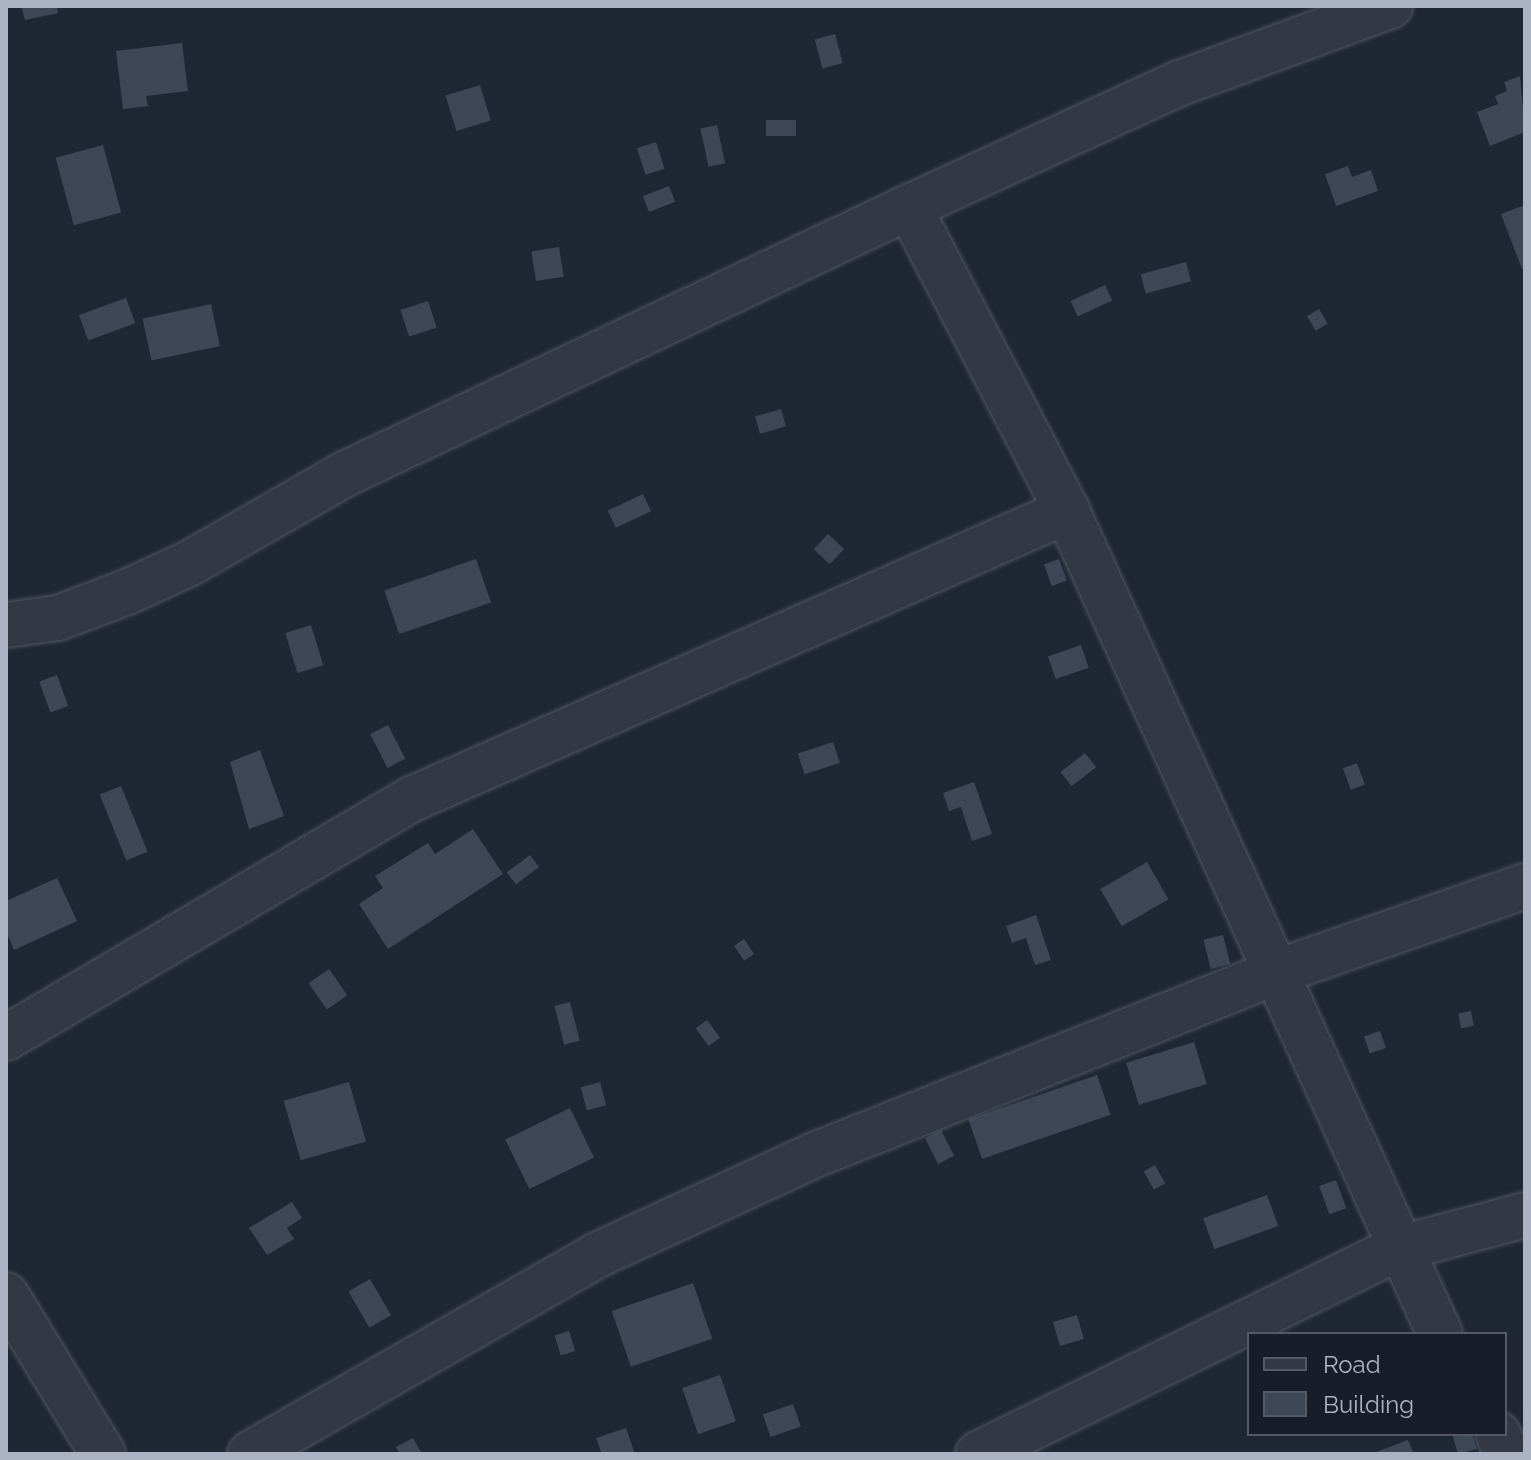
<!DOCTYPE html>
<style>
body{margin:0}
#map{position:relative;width:1531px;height:1460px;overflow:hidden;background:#1f2734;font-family:Raleway,sans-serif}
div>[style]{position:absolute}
.building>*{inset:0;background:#3d4756;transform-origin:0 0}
.roads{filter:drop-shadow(0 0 2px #505663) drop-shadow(0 0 2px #505663)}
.minor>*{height:44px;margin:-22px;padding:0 22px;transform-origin:22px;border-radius:22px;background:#323944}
span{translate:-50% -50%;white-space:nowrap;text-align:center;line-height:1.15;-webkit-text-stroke:7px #181e29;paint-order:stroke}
.frame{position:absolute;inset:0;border:8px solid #acb3c2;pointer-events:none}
.legend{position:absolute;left:1247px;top:1332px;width:260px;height:104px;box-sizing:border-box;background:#181e29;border:2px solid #535a66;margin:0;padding:10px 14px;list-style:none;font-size:24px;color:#acb3c2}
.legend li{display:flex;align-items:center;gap:16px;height:40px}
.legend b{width:40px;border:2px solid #535a66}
</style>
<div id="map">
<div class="building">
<i style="clip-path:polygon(21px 6px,57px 6px,58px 13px,25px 20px)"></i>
<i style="left:835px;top:34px;width:30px;height:21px;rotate:75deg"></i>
<i style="clip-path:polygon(182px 43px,188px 91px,146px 96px,148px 106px,123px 109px,116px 51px)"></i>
<i style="clip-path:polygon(1520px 76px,1525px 132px,1490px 146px,1477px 112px,1498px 104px,1495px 96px,1507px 91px,1504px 82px)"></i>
<i style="left:480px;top:85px;width:37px;height:36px;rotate:73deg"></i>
<i style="left:796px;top:120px;width:16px;height:30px;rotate:90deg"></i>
<i style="left:717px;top:125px;width:39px;height:17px;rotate:78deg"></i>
<i style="left:656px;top:142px;width:28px;height:20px;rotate:72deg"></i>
<i style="left:103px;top:145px;width:70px;height:49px;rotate:75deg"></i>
<i style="clip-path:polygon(1348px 166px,1352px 177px,1371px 170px,1378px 191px,1336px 206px,1325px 174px)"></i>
<i style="left:669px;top:186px;width:17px;height:28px;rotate:69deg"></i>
<i style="clip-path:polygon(1525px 205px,1525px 268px,1522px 269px,1501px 214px)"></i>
<i style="left:559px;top:247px;width:30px;height:28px;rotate:81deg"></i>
<i style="left:1186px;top:262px;width:20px;height:47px;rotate:75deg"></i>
<i style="left:1105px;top:285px;width:17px;height:38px;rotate:65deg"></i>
<i style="left:126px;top:298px;width:27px;height:50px;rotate:70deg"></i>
<i style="left:428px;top:301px;width:28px;height:29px;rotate:72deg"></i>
<i style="left:211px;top:304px;width:43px;height:70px;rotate:78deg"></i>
<i style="left:1319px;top:309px;width:17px;height:14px;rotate:59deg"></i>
<i style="left:781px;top:409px;width:18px;height:27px;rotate:74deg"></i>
<i style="left:643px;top:494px;width:19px;height:39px;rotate:65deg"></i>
<i style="left:828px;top:534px;width:22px;height:21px;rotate:43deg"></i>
<i style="left:476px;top:559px;width:46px;height:97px;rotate:71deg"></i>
<i style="left:1059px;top:559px;width:23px;height:16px;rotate:70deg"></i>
<i style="left:311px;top:625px;width:42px;height:27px;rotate:73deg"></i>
<i style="left:1081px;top:645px;width:24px;height:35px;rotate:71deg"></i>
<i style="left:57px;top:675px;width:33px;height:19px;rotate:70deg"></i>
<i style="left:388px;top:725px;width:38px;height:20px;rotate:63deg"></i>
<i style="left:833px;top:742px;width:22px;height:37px;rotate:72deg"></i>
<i style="clip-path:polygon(260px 750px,284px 816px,249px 829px,230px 762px)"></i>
<i style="left:1085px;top:753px;width:18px;height:31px;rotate:52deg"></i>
<i style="left:1357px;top:763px;width:23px;height:15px;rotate:70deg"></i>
<i style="clip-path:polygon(974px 782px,992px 834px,972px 841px,961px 807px,949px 811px,943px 793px)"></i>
<i style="left:121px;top:786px;width:71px;height:23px;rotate:68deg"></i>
<i style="clip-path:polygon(473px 829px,503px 874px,388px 949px,359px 904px,383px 888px,375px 876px,428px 843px,435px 854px)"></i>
<i style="left:530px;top:855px;width:15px;height:29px;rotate:53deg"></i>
<i style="left:1147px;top:862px;width:43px;height:54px;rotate:60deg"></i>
<i style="clip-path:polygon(57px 878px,77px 921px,14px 950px,6px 931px,6px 901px)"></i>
<i style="clip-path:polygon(1036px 915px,1051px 960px,1035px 965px,1026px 938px,1012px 943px,1006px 926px)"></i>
<i style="left:1223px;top:935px;width:30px;height:20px;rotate:76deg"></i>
<i style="left:744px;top:939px;width:18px;height:12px;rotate:56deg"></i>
<i style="left:329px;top:969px;width:32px;height:25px;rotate:55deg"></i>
<i style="left:570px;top:1002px;width:40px;height:16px;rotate:76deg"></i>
<i style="left:1471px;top:1011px;width:15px;height:13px;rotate:79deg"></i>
<i style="left:707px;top:1020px;width:22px;height:14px;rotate:54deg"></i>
<i style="left:1380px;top:1031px;width:18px;height:17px;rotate:71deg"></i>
<i style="left:1194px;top:1042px;width:44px;height:71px;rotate:73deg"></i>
<i style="left:1097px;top:1075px;width:42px;height:136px;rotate:71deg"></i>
<i style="left:349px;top:1082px;width:62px;height:68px;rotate:74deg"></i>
<i style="left:600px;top:1082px;width:24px;height:20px;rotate:75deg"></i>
<i style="left:570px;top:1108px;width:55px;height:72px;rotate:64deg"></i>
<i style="left:941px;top:1130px;width:29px;height:18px;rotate:63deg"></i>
<i style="left:1155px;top:1165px;width:21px;height:13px;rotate:61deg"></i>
<i style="left:1336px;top:1180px;width:30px;height:18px;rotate:70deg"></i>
<i style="left:1267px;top:1195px;width:33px;height:68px;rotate:70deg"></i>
<i style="clip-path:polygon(292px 1202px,302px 1218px,287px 1228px,294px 1239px,267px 1255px,249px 1228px)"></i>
<i style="left:370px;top:1279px;width:42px;height:25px;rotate:60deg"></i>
<i style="left:693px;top:1283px;width:59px;height:86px;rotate:71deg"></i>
<i style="left:1077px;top:1315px;width:25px;height:25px;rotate:74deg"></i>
<i style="left:569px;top:1331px;width:21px;height:15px;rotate:73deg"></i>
<i style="left:720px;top:1375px;width:49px;height:40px;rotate:71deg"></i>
<i style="left:793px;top:1404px;width:24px;height:32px;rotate:71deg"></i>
<i style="clip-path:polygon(626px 1428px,635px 1454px,602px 1454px,596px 1438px)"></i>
<i style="clip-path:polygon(1452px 1434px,1472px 1434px,1477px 1449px,1458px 1454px)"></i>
<i style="clip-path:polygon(413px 1438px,422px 1454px,400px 1454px,396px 1447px)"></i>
<i style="clip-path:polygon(1408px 1440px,1414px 1454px,1371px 1454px)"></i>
</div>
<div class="roads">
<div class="minor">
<i style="left:909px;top:207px;width:343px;rotate:62.5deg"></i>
<i style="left:1067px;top:511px;width:904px;rotate:65.62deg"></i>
<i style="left:6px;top:625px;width:52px;rotate:-7.7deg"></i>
<i style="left:58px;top:618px;width:74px;rotate:-20.6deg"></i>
<i style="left:127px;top:592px;width:69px;rotate:-24.7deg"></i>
<i style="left:190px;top:563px;width:179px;rotate:-29.9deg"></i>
<i style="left:345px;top:474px;width:624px;rotate:-25.33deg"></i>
<i style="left:909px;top:207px;width:298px;rotate:-24.6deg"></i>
<i style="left:1180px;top:83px;width:224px;rotate:-20.1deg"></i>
<i style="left:6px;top:1038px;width:471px;rotate:-30.5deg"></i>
<i style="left:412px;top:799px;width:716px;rotate:-23.73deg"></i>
<i style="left:6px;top:1295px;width:186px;rotate:58.6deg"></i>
<i style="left:1498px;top:1434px;width:22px;rotate:66deg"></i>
<i style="left:250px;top:1454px;width:400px;rotate:-29.8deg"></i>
<i style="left:597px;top:1255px;width:242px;rotate:-24.7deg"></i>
<i style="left:817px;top:1154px;width:492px;rotate:-21.6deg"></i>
<i style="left:1274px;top:973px;width:266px;rotate:-19.1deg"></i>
<i style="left:978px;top:1454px;width:466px;rotate:-26.1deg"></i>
<i style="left:1397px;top:1249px;width:132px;rotate:-14.9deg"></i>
</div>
</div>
<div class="frame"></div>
<ul class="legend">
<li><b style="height:10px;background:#323944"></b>Road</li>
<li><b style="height:22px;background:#3d4756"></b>Building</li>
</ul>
</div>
